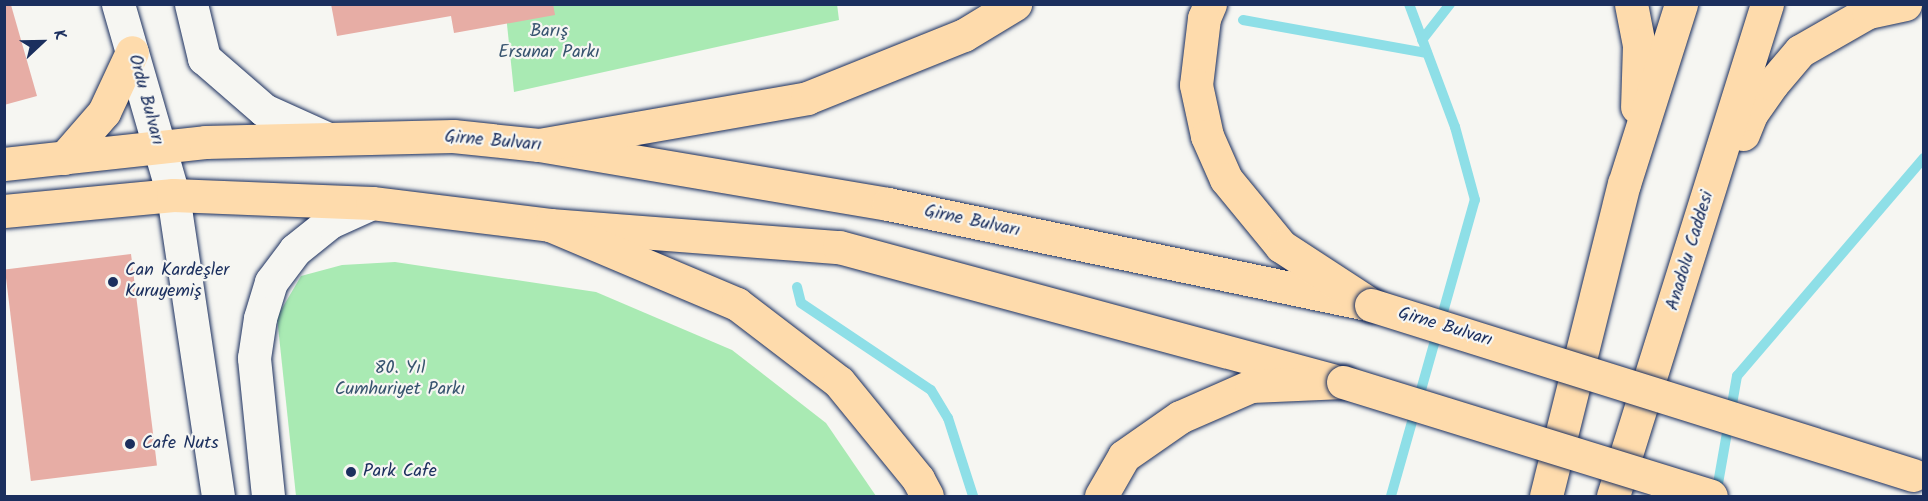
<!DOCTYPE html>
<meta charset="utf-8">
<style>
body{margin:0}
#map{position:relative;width:1928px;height:501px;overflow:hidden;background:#f6f6f2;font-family:Kalam,sans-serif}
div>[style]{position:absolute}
.green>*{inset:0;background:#a9eab3}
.stream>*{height:10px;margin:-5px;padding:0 5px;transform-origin:5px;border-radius:5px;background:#8edfe7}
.building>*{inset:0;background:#e7ada5;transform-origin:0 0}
.roads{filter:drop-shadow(0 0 2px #1b2f5e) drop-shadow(0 0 2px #1b2f5e)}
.secondary>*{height:33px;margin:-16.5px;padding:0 16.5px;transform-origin:16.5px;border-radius:16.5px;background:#f6f6f2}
.primary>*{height:33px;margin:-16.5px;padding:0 16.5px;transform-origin:16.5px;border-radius:16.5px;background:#fedbac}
.trunk>*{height:33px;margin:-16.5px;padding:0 16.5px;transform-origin:16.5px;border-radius:16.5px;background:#fedbac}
.bridges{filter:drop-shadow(0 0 2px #1b2f5e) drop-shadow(0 0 2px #1b2f5e)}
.primary-bridge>*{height:33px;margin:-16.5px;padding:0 16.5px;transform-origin:16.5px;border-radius:16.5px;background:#fedbac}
.dots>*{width:16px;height:16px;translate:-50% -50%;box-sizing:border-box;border:3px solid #f6f6f2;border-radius:50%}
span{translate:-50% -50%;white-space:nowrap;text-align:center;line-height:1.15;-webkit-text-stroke:4.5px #f6f6f2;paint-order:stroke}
.park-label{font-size:18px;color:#37546f}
.street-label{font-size:18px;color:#1b2f5e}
.poi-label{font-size:18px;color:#1b2f5e}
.left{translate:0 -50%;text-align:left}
.frame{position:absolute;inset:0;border:6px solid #1b2f5e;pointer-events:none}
.north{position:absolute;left:12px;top:12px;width:60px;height:60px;-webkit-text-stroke:4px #f6f6f2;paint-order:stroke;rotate:68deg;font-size:16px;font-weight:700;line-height:24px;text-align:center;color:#1b2f5e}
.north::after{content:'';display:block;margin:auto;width:21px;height:27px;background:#1b2f5e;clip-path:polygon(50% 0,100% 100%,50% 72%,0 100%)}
</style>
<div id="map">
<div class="green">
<i style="clip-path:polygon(837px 4px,839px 20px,514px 92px,505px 5px)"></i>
<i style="clip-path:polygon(395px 262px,596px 292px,732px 350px,826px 423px,876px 496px,296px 496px,277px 317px,301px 276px,342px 265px)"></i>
</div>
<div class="stream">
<i style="left:1243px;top:20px;width:187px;rotate:10.2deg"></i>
<i style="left:1422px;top:40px;width:46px;rotate:-52.1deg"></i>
<i style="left:797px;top:287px;width:16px;rotate:76deg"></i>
<i style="left:801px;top:303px;width:156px;rotate:33.8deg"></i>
<i style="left:931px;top:390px;width:33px;rotate:59deg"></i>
<i style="left:948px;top:418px;width:82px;rotate:72.2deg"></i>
<i style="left:1716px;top:495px;width:121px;rotate:-80deg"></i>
<i style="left:1737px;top:376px;width:287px;rotate:-49.4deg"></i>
<i style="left:1391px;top:496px;width:308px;rotate:-74.2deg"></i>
<i style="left:1475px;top:200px;width:76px;rotate:-105.3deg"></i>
<i style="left:1455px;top:127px;width:131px;rotate:-110.5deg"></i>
</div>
<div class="building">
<i style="clip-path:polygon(331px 4px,553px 4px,555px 15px,454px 33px,451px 16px,337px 36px)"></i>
<i style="clip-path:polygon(4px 5px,11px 5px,37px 96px,4px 105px)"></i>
<i style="left:131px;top:254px;width:213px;height:127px;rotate:83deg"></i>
</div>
<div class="roads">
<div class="secondary">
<i style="left:118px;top:4px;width:199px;rotate:73.9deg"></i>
<i style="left:173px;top:195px;width:304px;rotate:81.5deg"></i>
<i style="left:191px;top:4px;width:56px;rotate:76.5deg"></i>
<i style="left:204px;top:58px;width:79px;rotate:40.9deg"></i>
<i style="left:264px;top:110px;width:68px;rotate:24.3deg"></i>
<i style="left:268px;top:496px;width:139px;rotate:-95.8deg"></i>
<i style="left:254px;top:358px;width:40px;rotate:-81.5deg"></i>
<i style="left:260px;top:318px;width:38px;rotate:-73deg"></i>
<i style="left:271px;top:282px;width:40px;rotate:-53deg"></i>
<i style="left:295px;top:250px;width:45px;rotate:-38.7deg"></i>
<i style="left:330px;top:222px;width:46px;rotate:-24.3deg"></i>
</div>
<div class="primary">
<i style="left:64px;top:158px;width:61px;rotate:-49deg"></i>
<i style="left:104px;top:112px;width:66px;rotate:-65deg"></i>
<i style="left:4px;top:164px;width:202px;rotate:-6.2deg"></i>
<i style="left:205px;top:142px;width:248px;rotate:-1.4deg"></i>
<i style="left:453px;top:136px;width:86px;rotate:6deg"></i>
<i style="left:539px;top:145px;width:354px;rotate:9.6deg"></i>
<i style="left:888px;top:204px;width:493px;rotate:11.8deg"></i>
<i style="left:4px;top:211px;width:170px;rotate:-5.4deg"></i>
<i style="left:173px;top:195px;width:199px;rotate:2.3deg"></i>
<i style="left:372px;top:203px;width:179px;rotate:7deg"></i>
<i style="left:550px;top:225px;width:290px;rotate:4.4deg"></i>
<i style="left:839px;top:247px;width:511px;rotate:15.1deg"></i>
</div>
<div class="trunk">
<i style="left:1210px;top:4px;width:15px;rotate:113deg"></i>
<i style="left:1204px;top:18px;width:67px;rotate:96.8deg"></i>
<i style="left:1196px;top:85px;width:52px;rotate:77.8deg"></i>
<i style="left:1207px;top:136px;width:47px;rotate:66.2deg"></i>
<i style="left:1226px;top:179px;width:87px;rotate:50.6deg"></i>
<i style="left:1281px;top:246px;width:108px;rotate:33.2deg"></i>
<i style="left:1631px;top:4px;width:42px;rotate:79deg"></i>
<i style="left:1639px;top:45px;width:62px;rotate:91.8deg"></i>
<i style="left:1743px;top:134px;width:22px;rotate:-68deg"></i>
<i style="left:1751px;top:114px;width:37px;rotate:-55deg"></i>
<i style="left:1772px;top:84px;width:43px;rotate:-49.7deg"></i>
<i style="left:1800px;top:51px;width:78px;rotate:-29.8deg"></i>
<i style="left:1868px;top:12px;width:38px;rotate:-12deg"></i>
<i style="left:539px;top:145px;width:272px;rotate:-9.9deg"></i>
<i style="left:807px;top:98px;width:169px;rotate:-21.9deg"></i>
<i style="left:964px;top:35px;width:60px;rotate:-31.3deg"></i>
<i style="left:550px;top:225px;width:203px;rotate:22.9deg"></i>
<i style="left:737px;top:304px;width:128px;rotate:37.4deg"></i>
<i style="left:839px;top:382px;width:125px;rotate:50.8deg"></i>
<i style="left:918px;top:479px;width:19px;rotate:62deg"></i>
<i style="left:1101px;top:496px;width:46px;rotate:-60.1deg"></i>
<i style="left:1124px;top:456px;width:68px;rotate:-34.9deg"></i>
<i style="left:1180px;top:417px;width:77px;rotate:-23.6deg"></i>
<i style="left:1251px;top:386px;width:92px;rotate:-2.5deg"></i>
<i style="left:1546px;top:496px;width:322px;rotate:-76deg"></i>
<i style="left:1624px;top:184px;width:189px;rotate:-72.4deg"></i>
<i style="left:1613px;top:496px;width:516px;rotate:-72.62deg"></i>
</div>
</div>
<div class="bridges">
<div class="primary-bridge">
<i style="left:1371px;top:305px;width:568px;rotate:17.41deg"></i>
<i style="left:1343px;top:382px;width:385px;rotate:17.2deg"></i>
</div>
</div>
<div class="dots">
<i style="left:113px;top:282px;background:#1b2f5e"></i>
<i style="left:130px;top:444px;background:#1b2f5e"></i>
<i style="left:351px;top:472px;background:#1b2f5e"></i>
</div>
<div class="park-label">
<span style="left:549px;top:43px">Barış<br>Ersunar Parkı</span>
<span style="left:400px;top:380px">80. Yıl<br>Cumhuriyet Parkı</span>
</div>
<div class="street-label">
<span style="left:145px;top:100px;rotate:75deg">Ordu Bulvarı</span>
<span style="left:493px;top:142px;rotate:5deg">Girne Bulvarı</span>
<span style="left:972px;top:222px;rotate:12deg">Girne Bulvarı</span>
<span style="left:1691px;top:251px;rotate:-73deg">Anadolu Caddesi</span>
<span style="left:1445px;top:328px;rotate:17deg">Girne Bulvarı</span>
</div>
<div class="poi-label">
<span class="left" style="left:125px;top:282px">Can Kardeşler<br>Kuruyemiş</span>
<span class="left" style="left:142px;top:444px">Cafe Nuts</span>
<span class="left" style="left:363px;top:472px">Park Cafe</span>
</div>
<div class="frame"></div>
<div class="north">K</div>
</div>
